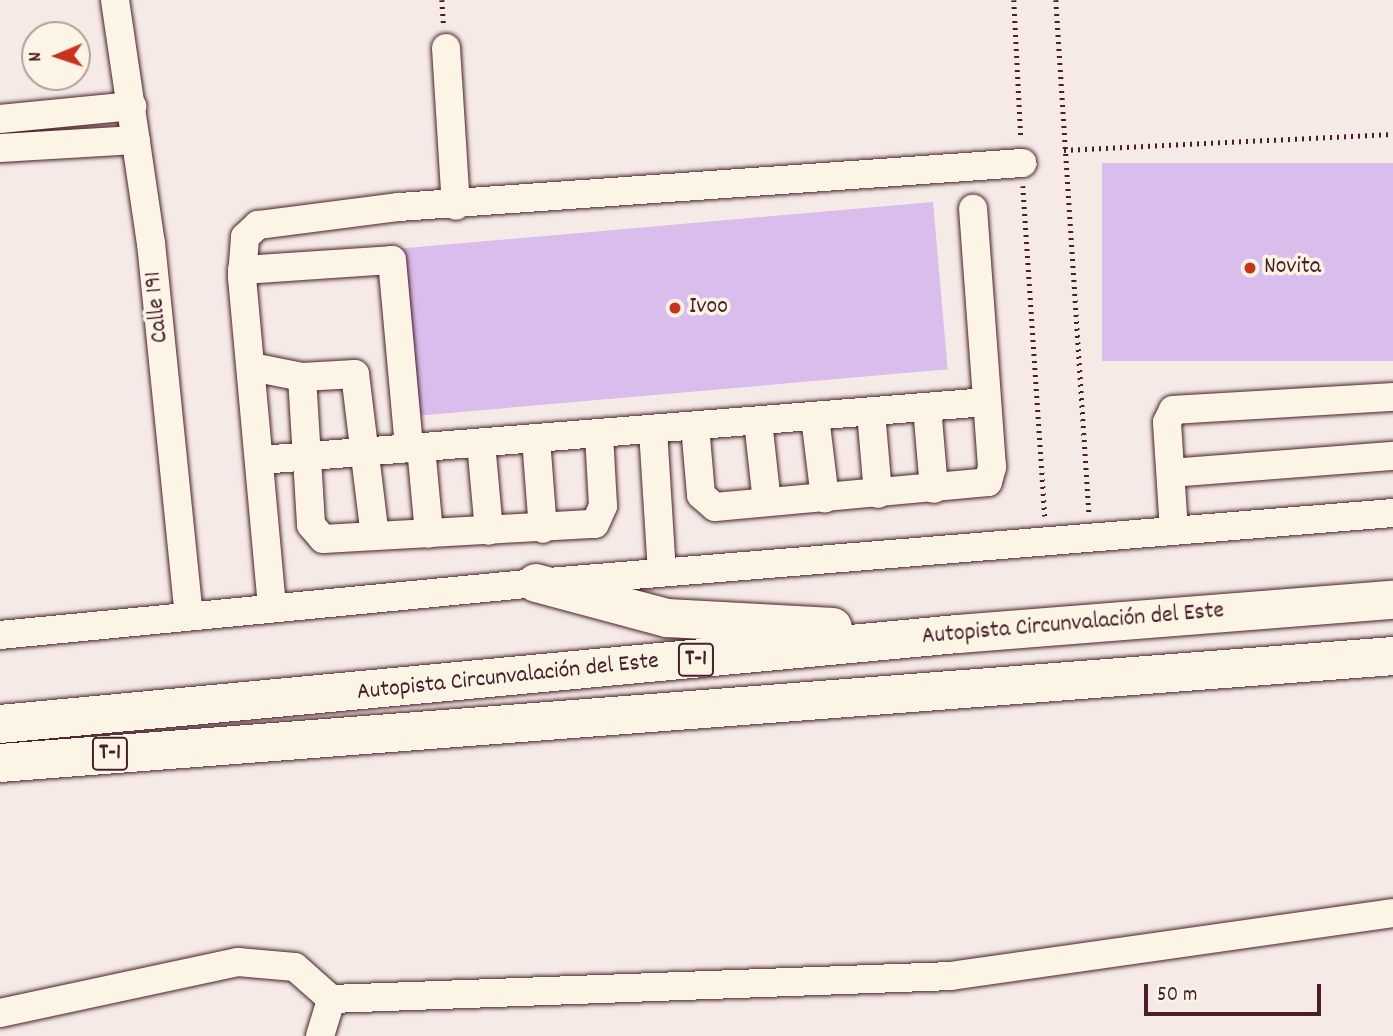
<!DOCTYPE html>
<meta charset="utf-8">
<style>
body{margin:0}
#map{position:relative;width:1393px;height:1036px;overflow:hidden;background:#f5eae6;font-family:Dekko,sans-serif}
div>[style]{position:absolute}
.building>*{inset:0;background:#d9bdec;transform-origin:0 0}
.path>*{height:4.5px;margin-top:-2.25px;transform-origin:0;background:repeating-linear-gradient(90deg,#4a1f2b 0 2px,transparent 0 7px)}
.roads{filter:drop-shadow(0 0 2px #4a1f2b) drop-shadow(0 0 2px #4a1f2b)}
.minor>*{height:28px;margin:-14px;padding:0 14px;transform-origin:14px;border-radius:14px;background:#fcf5e5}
.highway>*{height:38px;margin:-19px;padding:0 19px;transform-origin:19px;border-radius:19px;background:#fcf5e5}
.dots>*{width:19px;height:19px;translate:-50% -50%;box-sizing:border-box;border:4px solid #fcf5e5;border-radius:50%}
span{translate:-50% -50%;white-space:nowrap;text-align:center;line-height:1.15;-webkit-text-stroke:7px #fcf5e5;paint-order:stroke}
.shield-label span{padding:2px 5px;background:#fcf5e5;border:2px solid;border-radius:5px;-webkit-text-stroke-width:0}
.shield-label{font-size:23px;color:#4a1f2b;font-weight:700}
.poi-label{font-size:24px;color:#4a1f2b}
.left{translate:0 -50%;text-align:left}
.street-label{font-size:24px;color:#4a1f2b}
.north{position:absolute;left:21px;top:21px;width:70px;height:70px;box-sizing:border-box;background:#fcf5e5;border:2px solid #b59f9b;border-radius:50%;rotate:268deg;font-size:19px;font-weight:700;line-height:28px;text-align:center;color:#4a1f2b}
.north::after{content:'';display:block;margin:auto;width:24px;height:32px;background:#c8321e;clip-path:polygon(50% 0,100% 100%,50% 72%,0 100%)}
.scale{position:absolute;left:1144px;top:984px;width:177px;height:32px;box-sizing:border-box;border:4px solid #4a1f2b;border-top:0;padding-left:9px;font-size:21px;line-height:24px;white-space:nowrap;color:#4a1f2b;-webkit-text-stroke:5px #fcf5e5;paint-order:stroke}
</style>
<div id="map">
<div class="building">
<i style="left:1393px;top:163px;width:198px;height:291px;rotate:90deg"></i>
<i style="left:933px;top:202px;width:168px;height:532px;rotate:85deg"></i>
</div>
<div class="path">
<i style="left:442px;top:0;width:26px;rotate:86deg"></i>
<i style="left:1014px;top:0;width:139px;rotate:87.1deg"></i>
<i style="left:1056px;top:0;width:513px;rotate:86.31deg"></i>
<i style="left:1064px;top:150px;width:329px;rotate:-2.8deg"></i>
<i style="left:1023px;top:186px;width:331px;rotate:86.2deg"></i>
</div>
<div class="roads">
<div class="minor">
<i style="left:115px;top:0;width:246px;rotate:81.6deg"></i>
<i style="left:151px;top:243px;width:374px;rotate:84.2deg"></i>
<i style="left:446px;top:48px;width:158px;rotate:86.4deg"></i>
<i style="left:0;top:119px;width:133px;rotate:-5.6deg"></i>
<i style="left:0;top:148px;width:136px;rotate:-3.4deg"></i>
<i style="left:242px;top:270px;width:150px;rotate:-3.8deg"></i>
<i style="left:392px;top:260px;width:189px;rotate:84.8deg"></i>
<i style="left:252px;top:367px;width:51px;rotate:11.3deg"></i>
<i style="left:302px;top:377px;width:148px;rotate:86.5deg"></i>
<i style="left:311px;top:525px;width:18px;rotate:49deg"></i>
<i style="left:323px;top:539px;width:272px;rotate:-3.2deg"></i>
<i style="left:595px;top:524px;width:20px;rotate:-66deg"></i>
<i style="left:603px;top:506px;width:72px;rotate:-93.2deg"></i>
<i style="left:302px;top:377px;width:53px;rotate:-3.2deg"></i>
<i style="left:355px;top:374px;width:163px;rotate:83deg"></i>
<i style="left:927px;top:407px;width:82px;rotate:85.1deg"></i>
<i style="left:871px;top:412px;width:82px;rotate:85.1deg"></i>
<i style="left:815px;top:417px;width:82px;rotate:83deg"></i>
<i style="left:758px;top:421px;width:81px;rotate:83.7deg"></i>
<i style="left:695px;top:426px;width:69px;rotate:85deg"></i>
<i style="left:701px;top:495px;width:18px;rotate:41deg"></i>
<i style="left:715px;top:507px;width:274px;rotate:-5.2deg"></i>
<i style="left:988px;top:482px;width:16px;rotate:-75deg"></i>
<i style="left:992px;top:467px;width:259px;rotate:-94.2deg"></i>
<i style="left:653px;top:430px;width:142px;rotate:86.4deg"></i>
<i style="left:536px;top:439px;width:90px;rotate:85.6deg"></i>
<i style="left:481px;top:443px;width:88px;rotate:84.8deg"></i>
<i style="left:421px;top:447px;width:87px;rotate:84.7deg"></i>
<i style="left:261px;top:460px;width:727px;rotate:-4.57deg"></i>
<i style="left:1171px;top:473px;width:223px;rotate:-4.4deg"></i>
<i style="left:1174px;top:531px;width:109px;rotate:-93.7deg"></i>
<i style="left:1167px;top:422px;width:13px;rotate:-63deg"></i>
<i style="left:1173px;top:410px;width:220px;rotate:-3.4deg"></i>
<i style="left:272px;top:607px;width:331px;rotate:-95.2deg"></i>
<i style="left:242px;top:277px;width:40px;rotate:-85.7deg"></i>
<i style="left:245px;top:237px;width:18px;rotate:-43deg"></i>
<i style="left:258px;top:225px;width:142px;rotate:-7.3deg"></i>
<i style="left:399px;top:207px;width:625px;rotate:-4.04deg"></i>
<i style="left:0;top:635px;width:539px;rotate:-5.54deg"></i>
<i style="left:536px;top:583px;width:860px;rotate:-4.67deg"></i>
<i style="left:0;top:1013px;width:243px;rotate:-12.1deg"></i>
<i style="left:238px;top:962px;width:57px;rotate:5deg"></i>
<i style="left:295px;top:967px;width:48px;rotate:41.6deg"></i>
<i style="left:320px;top:1036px;width:39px;rotate:-73deg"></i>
<i style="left:331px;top:999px;width:620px;rotate:-2.12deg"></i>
<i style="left:951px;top:976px;width:446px;rotate:-8.1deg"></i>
</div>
<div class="highway">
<i style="left:536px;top:583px;width:136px;rotate:15deg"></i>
<i style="left:667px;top:618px;width:166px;rotate:3.1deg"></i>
<i style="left:0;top:724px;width:962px;rotate:-5.37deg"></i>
<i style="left:958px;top:634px;width:436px;rotate:-4.5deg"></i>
<i style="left:0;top:763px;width:1397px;rotate:-4.39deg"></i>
</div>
</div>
<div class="dots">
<i style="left:1250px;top:268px;background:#c8321e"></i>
<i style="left:675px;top:308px;background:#c8321e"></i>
</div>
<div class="shield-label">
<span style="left:696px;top:660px">T-1</span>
<span style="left:110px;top:754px">T-1</span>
</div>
<div class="poi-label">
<span class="left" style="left:1264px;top:268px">Novita</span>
<span class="left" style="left:689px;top:308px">Ivoo</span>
</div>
<div class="street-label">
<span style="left:158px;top:307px;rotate:-96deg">Calle 191</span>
<span style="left:1073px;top:625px;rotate:-5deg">Autopista Circunvalación del Este</span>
<span style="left:508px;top:678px;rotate:-6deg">Autopista Circunvalación del Este</span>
</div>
<div class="north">N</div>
<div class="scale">50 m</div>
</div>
